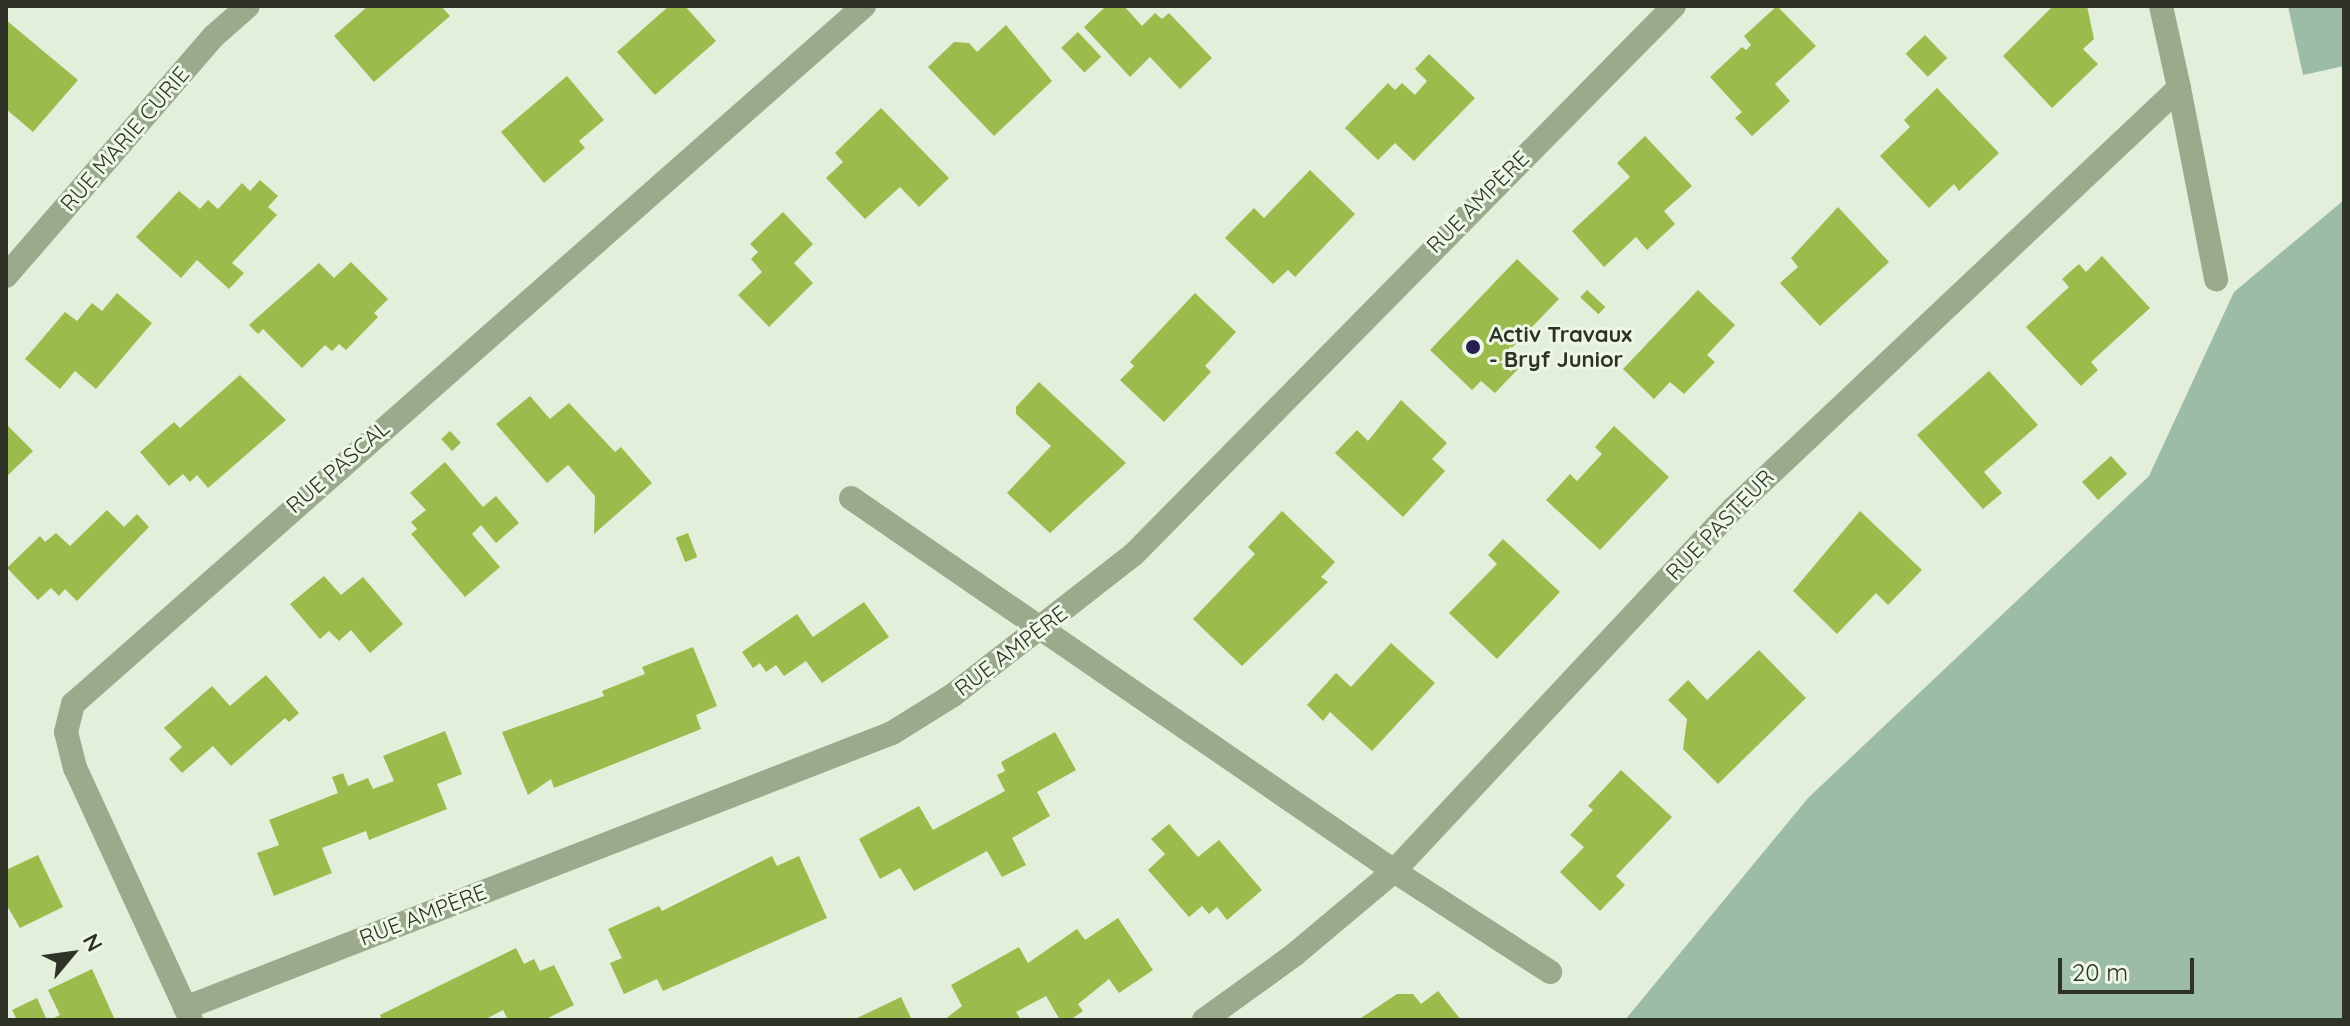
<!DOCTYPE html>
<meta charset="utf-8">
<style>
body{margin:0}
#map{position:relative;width:2350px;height:1026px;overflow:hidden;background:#e3efda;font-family:Quicksand,sans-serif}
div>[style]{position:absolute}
.green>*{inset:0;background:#9cbca8}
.building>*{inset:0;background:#9bbb4c;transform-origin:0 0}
.street>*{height:24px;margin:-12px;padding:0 12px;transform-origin:12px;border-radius:12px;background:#9ca98d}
.dots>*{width:22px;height:22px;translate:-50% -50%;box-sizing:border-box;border:4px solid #edf7e6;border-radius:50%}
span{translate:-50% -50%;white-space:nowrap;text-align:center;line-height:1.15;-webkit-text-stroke:6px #edf7e6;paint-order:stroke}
.street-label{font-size:22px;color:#2f3327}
.poi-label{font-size:22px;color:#2f3327;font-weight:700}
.left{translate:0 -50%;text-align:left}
.frame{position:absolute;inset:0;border:8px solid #2f3327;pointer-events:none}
.north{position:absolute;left:32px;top:914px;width:80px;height:80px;-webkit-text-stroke:6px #edf7e6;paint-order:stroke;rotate:61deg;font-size:22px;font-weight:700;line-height:32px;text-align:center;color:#2f3327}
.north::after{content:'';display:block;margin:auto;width:28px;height:36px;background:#2f3327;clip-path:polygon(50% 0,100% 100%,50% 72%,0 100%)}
.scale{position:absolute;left:2058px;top:958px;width:136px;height:36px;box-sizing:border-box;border:4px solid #2f3327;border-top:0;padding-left:10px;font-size:24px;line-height:28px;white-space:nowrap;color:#2f3327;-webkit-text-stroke:6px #edf7e6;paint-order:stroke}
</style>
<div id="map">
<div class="green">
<i style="clip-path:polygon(2288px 6px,2344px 6px,2344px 66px,2303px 75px)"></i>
<i style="clip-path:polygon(2344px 200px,2344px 1020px,1625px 1020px,1808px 798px,2149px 476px,2234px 292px)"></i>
</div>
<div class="building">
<i style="clip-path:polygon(368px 6px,441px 6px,450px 16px,374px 82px,334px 36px)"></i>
<i style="clip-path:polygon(669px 6px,685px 6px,716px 41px,655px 95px,617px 52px)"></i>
<i style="clip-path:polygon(1106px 6px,1124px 6px,1142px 26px,1155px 13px,1162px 19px,1169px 13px,1212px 58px,1180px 89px,1150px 57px,1130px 77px,1084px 27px)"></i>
<i style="clip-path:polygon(1777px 6px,1816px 46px,1775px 84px,1790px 101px,1752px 136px,1735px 118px,1742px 112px,1710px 77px,1742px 47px,1746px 50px,1751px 45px,1744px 36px)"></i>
<i style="clip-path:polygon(2053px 6px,2087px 6px,2094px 39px,2083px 49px,2098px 64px,2052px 108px,2003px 56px)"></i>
<i style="clip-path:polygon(6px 20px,78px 80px,33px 132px,6px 109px)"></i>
<i style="clip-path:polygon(1006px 25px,1052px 81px,994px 136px,928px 67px,954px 42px,969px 43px,977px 52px)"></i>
<i style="left:1078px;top:32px;width:34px;height:23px;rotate:47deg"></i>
<i style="left:1925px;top:35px;width:32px;height:27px;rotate:46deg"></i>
<i style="clip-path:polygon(1429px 54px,1475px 98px,1414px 161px,1395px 143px,1378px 160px,1345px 128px,1388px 83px,1395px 90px,1402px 83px,1415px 95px,1427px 81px,1415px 69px)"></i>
<i style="clip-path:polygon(567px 76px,604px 120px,579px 141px,585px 148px,544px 183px,501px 132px)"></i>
<i style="clip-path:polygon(1937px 88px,1999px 153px,1959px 191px,1954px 184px,1929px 208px,1880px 156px,1910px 127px,1904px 120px)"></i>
<i style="clip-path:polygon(881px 108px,949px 178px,919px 207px,900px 187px,865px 219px,826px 178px,843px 162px,835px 153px)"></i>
<i style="clip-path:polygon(1645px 136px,1692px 186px,1664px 211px,1675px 224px,1647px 250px,1636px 237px,1604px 267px,1572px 231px,1630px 177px,1617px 163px)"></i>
<i style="clip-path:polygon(1310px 170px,1355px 214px,1295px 277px,1288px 270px,1273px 284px,1225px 238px,1254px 208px,1264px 218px)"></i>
<i style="clip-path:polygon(260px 180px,278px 196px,268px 207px,277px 215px,232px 263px,244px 273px,229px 289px,197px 260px,181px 278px,136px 237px,179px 191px,200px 209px,208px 200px,218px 209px,242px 183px,250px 191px)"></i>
<i style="clip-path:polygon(1838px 207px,1889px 262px,1820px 326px,1780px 283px,1798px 267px,1791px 258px)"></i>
<i style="clip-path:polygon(783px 212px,813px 244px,794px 263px,813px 283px,769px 327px,738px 295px,762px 272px,751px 259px,758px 252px,750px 244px)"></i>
<i style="clip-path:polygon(2102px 256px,2150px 308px,2091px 362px,2098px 370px,2081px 386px,2026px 327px,2069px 287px,2062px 279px,2079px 264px,2086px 272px)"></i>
<i style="clip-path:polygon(1517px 259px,1559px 299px,1504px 356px,1518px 369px,1495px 393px,1481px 381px,1472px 390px,1430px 350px)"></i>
<i style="clip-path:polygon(351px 262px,388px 299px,374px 313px,378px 317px,346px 350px,339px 344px,332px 351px,325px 345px,302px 368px,263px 329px,258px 334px,249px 325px,319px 263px,334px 278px)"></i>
<i style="left:1587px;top:290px;width:25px;height:10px;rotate:43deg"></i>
<i style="clip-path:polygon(1698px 290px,1735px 325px,1707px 355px,1715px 362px,1684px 394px,1670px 382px,1654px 399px,1623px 369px)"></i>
<i style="clip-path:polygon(117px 293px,152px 323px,96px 389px,75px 371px,60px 389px,25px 359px,65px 312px,77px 321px,92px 303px,102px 311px)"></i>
<i style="clip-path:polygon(1195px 293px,1236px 332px,1205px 366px,1211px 372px,1164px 422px,1120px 380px,1134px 366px,1130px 362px)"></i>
<i style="clip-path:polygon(1989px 371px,2038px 425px,1984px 472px,2002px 493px,1983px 509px,1917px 435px)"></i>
<i style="clip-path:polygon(240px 375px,286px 420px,208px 488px,197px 475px,190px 482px,183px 474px,169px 486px,140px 452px,174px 422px,180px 428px)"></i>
<i style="clip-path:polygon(1039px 382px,1126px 463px,1050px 533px,1007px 493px,1051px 446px,1016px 414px,1016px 407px)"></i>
<i style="clip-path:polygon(530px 396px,550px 419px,569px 403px,615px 452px,621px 447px,652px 483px,594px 534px,595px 496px,568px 465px,547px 483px,496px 424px)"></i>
<i style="clip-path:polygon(1401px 400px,1447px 443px,1432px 459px,1445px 471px,1403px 517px,1335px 453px,1357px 430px,1368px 441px)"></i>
<i style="clip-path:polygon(6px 424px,33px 451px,6px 477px)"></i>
<i style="clip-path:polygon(1614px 426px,1669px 477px,1600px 550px,1546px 500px,1570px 474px,1577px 481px,1602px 454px,1595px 447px)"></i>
<i style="left:450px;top:431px;width:16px;height:12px;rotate:47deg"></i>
<i style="left:2111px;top:456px;width:24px;height:39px;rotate:48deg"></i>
<i style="clip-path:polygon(445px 462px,483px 507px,496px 496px,519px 523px,496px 543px,481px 525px,472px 534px,500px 567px,465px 597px,411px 534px,417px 529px,411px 522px,426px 510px,410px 493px)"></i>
<i style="clip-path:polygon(107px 510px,124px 527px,137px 514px,149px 527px,77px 601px,65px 589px,59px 596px,51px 588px,38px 600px,7px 568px,40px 536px,45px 542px,56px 533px,70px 546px)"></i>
<i style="clip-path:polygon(1282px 511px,1335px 562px,1321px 577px,1328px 582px,1242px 666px,1193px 619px,1255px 554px,1248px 547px)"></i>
<i style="clip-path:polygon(1860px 511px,1922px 570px,1888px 605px,1876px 593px,1837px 634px,1793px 591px)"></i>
<i style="left:688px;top:533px;width:26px;height:13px;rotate:69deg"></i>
<i style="clip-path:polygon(1503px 539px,1560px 592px,1497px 659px,1449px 613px,1497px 564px,1488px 555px)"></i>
<i style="clip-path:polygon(324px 576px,341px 595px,363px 577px,403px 624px,370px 653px,351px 630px,339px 641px,329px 631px,320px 639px,290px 604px)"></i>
<i style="clip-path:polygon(864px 602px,889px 637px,822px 683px,806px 661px,784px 676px,776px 665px,766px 672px,760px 663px,753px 668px,742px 652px,797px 614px,813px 637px)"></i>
<i style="clip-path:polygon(1391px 643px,1435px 683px,1372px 751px,1330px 712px,1323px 721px,1307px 705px,1336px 673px,1351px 687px)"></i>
<i style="clip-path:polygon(693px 647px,717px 706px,696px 715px,701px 729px,554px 788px,551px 779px,528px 795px,502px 732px,604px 696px,602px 691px,645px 674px,642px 667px)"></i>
<i style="clip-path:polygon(1759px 650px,1806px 698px,1718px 784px,1683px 749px,1687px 719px,1668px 700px,1688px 680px,1707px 700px)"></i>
<i style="clip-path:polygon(266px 675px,299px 713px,289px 722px,285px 718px,231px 766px,213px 746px,182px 773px,169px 759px,182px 747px,164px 728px,212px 686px,230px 706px)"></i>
<i style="clip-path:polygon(445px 731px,462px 774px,437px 784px,447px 809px,369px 840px,366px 831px,322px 848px,332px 873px,274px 896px,257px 853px,279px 845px,269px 820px,338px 793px,332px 777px,343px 773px,348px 786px,368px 778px,373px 789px,394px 781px,383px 756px)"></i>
<i style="clip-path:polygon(1055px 732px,1076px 770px,1037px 792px,1050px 816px,1012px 838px,1026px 865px,1002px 877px,987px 851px,914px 891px,900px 868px,880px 879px,859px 839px,919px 806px,933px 830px,1005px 791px,997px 775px,1005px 771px,1001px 762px)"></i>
<i style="clip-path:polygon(1621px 770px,1672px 817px,1616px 876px,1625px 885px,1600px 911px,1560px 872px,1584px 847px,1570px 835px,1593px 810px,1588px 806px)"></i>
<i style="clip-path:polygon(1169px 824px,1198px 857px,1219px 840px,1262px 890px,1227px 920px,1217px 907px,1209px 914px,1202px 906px,1189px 917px,1148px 870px,1165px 854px,1151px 839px)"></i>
<i style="clip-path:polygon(38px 855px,63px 907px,20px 928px,6px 904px,6px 870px)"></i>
<i style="clip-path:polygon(772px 856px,777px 866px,799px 856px,827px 918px,663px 991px,657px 979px,624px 994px,610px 963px,622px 958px,608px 929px,659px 906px,662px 911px)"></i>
<i style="clip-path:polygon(1118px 918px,1153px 970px,1119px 993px,1109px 979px,1078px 1004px,1083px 1011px,1070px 1020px,1060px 1020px,1046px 996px,1016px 1012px,1021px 1020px,944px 1020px,962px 1006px,951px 985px,1019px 947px,1028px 963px,1077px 929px,1085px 940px)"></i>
<i style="clip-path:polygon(516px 948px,524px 964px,534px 959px,540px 971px,554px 965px,574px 1005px,544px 1020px,508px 1020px,503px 1010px,484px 1020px,382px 1020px,380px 1015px)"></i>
<i style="clip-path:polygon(92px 969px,115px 1020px,50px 1020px,60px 1015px,48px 990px)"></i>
<i style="clip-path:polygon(1438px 991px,1461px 1020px,1358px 1020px,1397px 994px,1413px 994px,1421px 1004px)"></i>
<i style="clip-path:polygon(901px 997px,912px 1020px,853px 1020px)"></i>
<i style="clip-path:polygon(37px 998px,47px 1020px,17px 1020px,12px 1010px)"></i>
</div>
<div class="street">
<i style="left:2179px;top:88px;width:195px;rotate:79deg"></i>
<i style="left:6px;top:276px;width:318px;rotate:-49.1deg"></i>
<i style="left:214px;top:36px;width:45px;rotate:-41.4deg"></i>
<i style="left:851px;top:498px;width:659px;rotate:34.49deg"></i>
<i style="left:1394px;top:871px;width:186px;rotate:32.9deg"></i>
<i style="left:185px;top:1008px;width:759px;rotate:-21.25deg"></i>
<i style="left:892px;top:733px;width:72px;rotate:-31.9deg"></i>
<i style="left:953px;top:695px;width:229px;rotate:-37.9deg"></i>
<i style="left:1134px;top:554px;width:769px;rotate:-45.42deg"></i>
<i style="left:191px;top:1020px;width:277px;rotate:-114.7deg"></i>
<i style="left:75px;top:768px;width:37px;rotate:-104deg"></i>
<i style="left:66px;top:732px;width:29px;rotate:-76deg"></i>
<i style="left:73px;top:704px;width:1055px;rotate:-41.43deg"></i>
<i style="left:1204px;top:1020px;width:111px;rotate:-35.8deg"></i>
<i style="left:1294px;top:955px;width:131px;rotate:-40deg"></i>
<i style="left:1394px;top:871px;width:497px;rotate:-46.9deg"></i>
<i style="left:1734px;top:508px;width:612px;rotate:-43.34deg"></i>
<i style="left:2179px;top:88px;width:84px;rotate:-102.4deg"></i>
</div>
<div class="dots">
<i style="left:1473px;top:347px;background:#262150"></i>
</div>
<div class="street-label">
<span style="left:125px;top:139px;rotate:-49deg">RUE MARIE CURIE</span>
<span style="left:1478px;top:202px;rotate:-45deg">RUE AMPÈRE</span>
<span style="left:338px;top:467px;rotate:-41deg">RUE PASCAL</span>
<span style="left:1720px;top:525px;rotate:-46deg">RUE PASTEUR</span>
<span style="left:1011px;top:651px;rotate:-37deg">RUE AMPÈRE</span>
<span style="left:423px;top:915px;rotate:-21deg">RUE AMPÈRE</span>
</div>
<div class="poi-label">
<span class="left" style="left:1489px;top:347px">Activ Travaux<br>- Bryf Junior</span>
</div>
<div class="frame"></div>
<div class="north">N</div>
<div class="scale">20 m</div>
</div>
